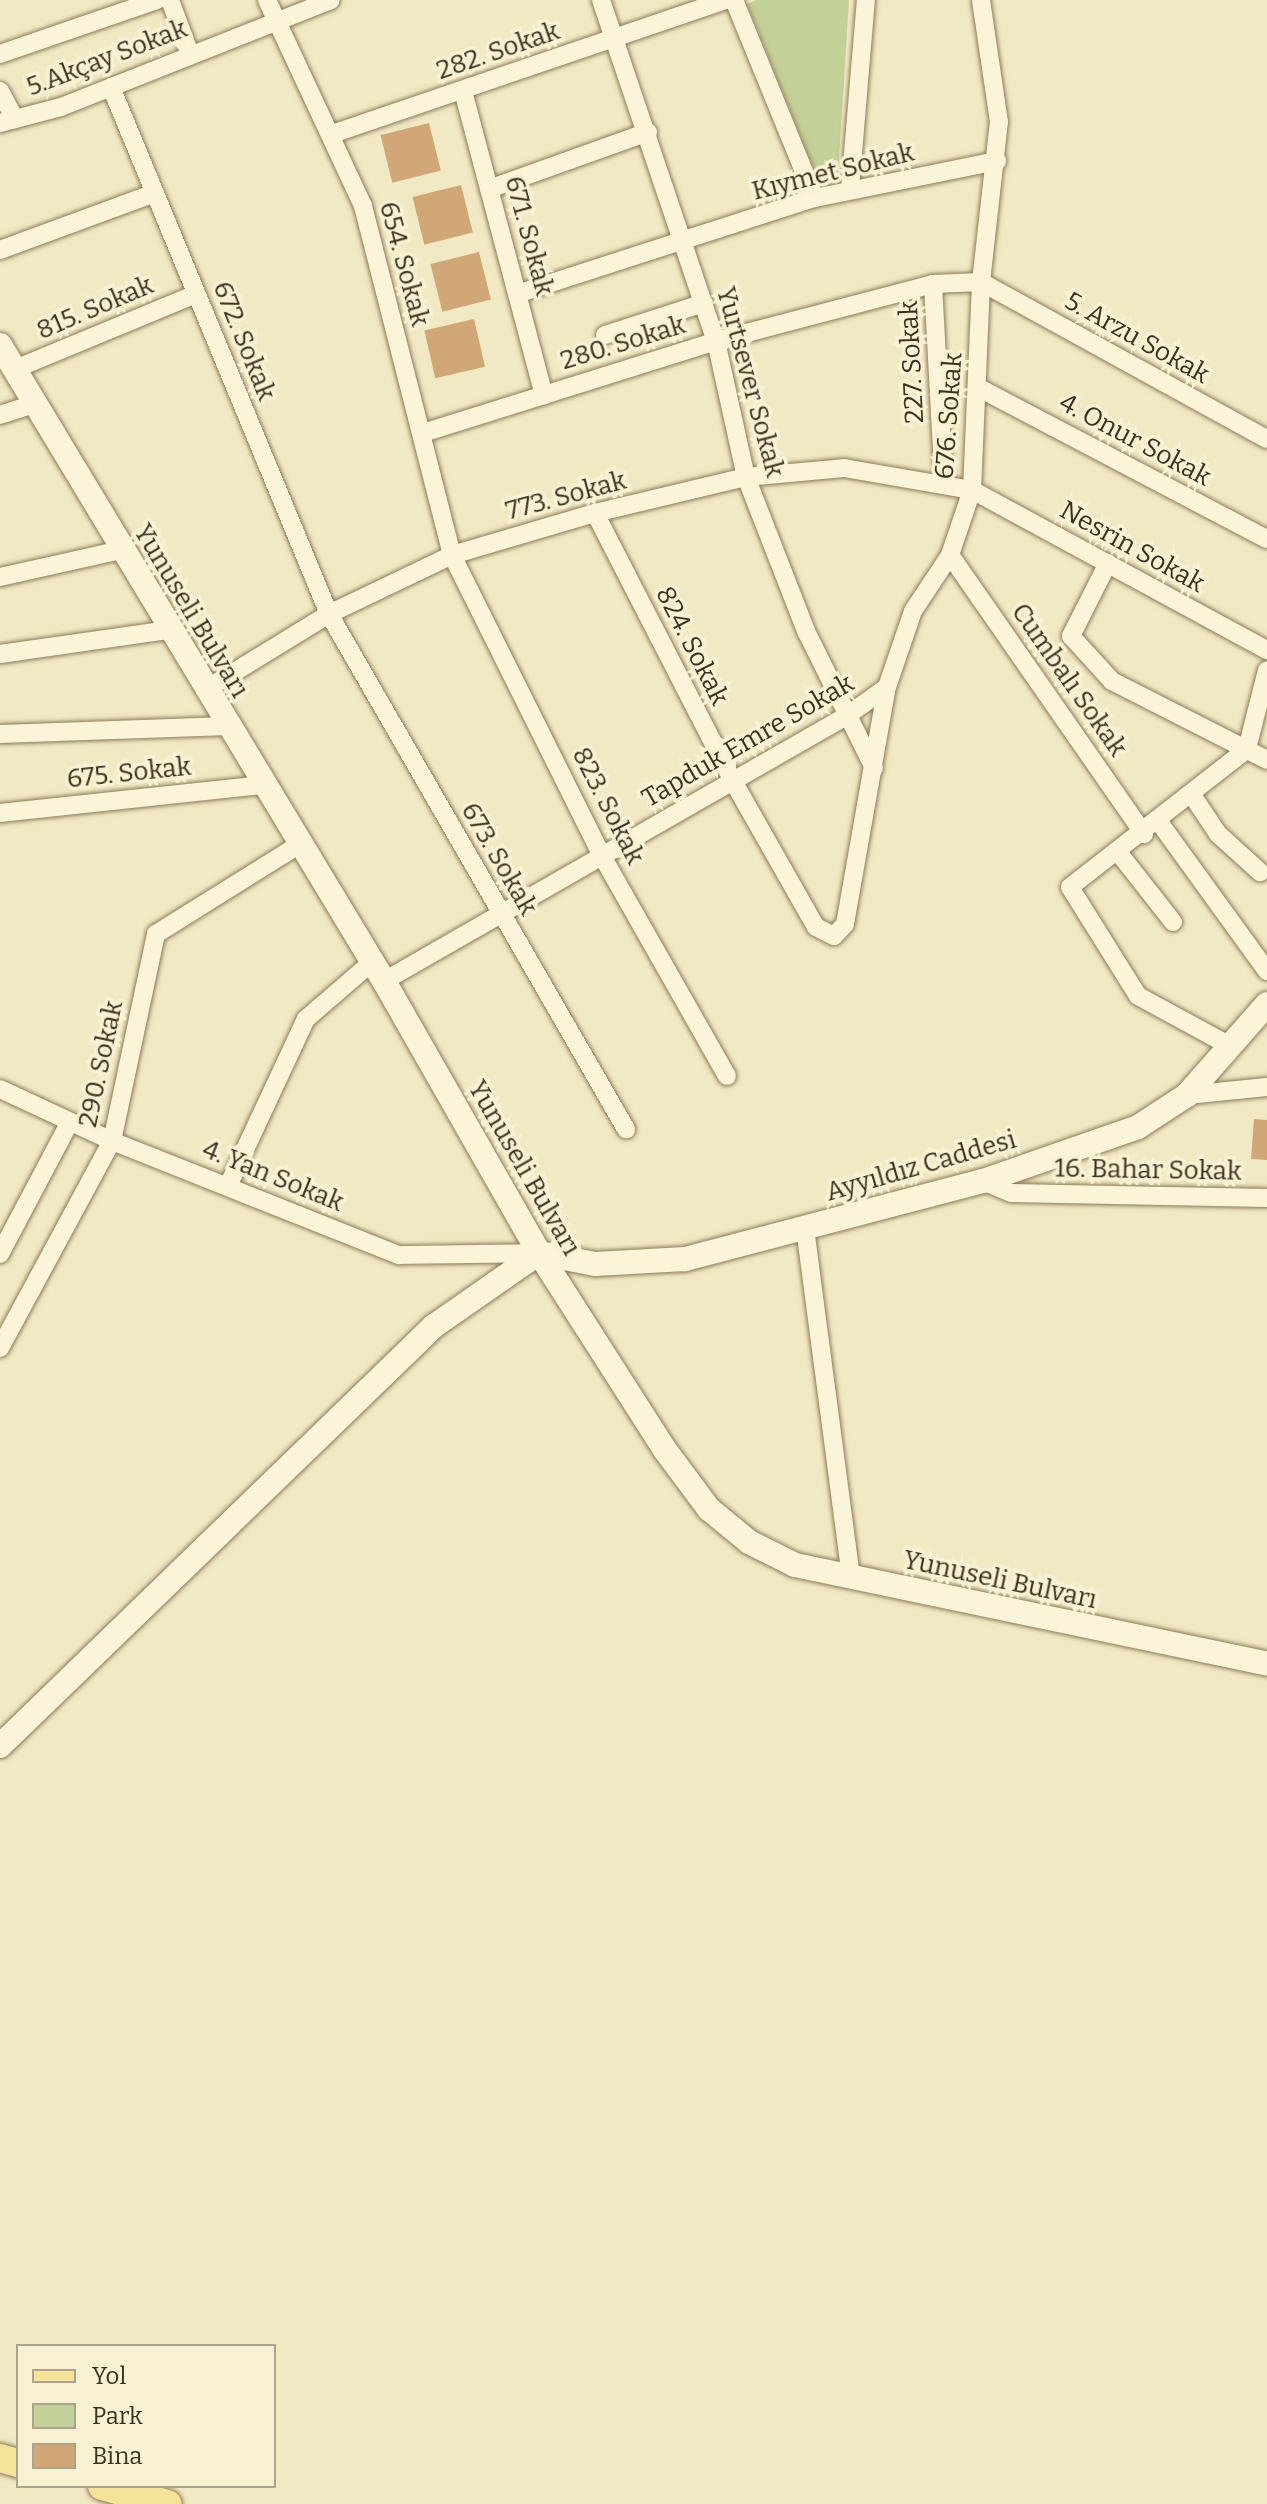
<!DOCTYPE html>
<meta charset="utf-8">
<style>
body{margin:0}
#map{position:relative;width:1267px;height:2504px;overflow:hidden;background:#f1e8c4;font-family:Bitter,serif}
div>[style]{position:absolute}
.green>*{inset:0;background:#c3d097}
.building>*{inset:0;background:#d1a777;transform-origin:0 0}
.roads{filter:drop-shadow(0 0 2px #8c7a59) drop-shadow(0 0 2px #8c7a59)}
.street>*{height:18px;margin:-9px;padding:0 9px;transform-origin:9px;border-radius:9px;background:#fbf4d8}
.secondary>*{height:24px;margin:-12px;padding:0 12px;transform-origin:12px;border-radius:12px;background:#fbf4d8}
.primary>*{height:28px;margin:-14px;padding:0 14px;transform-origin:14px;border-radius:14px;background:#f6e39a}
span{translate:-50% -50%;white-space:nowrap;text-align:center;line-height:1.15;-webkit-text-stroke:7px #f8f1d4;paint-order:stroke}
.street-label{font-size:26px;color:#3c301e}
.legend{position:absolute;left:16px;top:2344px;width:260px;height:144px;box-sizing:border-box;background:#f8f1d4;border:2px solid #ada48b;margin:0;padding:10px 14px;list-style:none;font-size:24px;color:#3c301e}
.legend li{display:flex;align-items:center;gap:16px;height:40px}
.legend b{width:40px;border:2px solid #ada48b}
</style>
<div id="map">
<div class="green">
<i style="clip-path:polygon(756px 0,849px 0,838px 175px,819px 181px,747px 4px)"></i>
</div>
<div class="building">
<i style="left:429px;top:123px;width:49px;height:50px;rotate:76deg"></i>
<i style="left:461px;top:185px;width:49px;height:50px;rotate:76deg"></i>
<i style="left:479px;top:252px;width:49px;height:50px;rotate:76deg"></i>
<i style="left:474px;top:319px;width:49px;height:51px;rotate:77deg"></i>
<i style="clip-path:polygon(1254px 1119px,1267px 1120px,1267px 1160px,1251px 1159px)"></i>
</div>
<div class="roads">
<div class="street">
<i style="left:170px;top:0;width:58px;rotate:69.7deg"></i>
<i style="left:267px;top:0;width:227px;rotate:65deg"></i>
<i style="left:363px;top:206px;width:360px;rotate:75.7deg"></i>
<i style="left:452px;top:555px;width:336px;rotate:63.5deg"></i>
<i style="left:602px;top:856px;width:253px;rotate:60.4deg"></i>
<i style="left:601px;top:0;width:360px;rotate:71.4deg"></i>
<i style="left:716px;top:341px;width:139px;rotate:77.6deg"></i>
<i style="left:746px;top:477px;width:165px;rotate:68.7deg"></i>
<i style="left:806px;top:631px;width:153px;rotate:63.6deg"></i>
<i style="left:734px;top:0;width:214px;rotate:67.8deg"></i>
<i style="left:0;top:54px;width:166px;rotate:-19deg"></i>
<i style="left:111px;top:87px;width:570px;rotate:67.53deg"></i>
<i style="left:329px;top:614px;width:595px;rotate:60.03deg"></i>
<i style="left:0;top:91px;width:32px;rotate:62deg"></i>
<i style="left:463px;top:91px;width:315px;rotate:75.1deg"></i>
<i style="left:0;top:123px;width:63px;rotate:-14.7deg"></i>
<i style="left:61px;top:107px;width:290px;rotate:-21.6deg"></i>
<i style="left:332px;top:134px;width:415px;rotate:-18.8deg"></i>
<i style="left:489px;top:189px;width:169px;rotate:-19.7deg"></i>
<i style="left:850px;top:189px;width:190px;rotate:-85.2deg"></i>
<i style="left:0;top:250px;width:165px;rotate:-20.2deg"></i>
<i style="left:933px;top:284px;width:201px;rotate:86.9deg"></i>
<i style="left:517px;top:294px;width:313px;rotate:-17.9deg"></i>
<i style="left:815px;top:198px;width:186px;rotate:-11.5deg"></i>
<i style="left:605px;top:335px;width:104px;rotate:-17.9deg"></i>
<i style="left:15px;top:369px;width:196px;rotate:-22.5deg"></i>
<i style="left:979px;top:388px;width:325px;rotate:27.7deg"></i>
<i style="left:0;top:415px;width:35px;rotate:-18deg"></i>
<i style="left:423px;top:433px;width:307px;rotate:-17.4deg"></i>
<i style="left:716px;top:341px;width:224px;rotate:-14.7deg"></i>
<i style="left:933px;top:284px;width:48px;rotate:-2.4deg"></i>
<i style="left:981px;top:282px;width:326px;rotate:28.8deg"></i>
<i style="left:595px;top:513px;width:301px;rotate:62.8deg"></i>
<i style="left:733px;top:781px;width:168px;rotate:60.4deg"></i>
<i style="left:816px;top:927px;width:20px;rotate:27deg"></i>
<i style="left:834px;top:936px;width:16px;rotate:-47deg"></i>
<i style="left:845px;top:924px;width:241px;rotate:-80deg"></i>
<i style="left:887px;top:687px;width:80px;rotate:-71.1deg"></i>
<i style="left:913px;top:611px;width:67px;rotate:-56.5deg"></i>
<i style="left:950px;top:555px;width:69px;rotate:-71.3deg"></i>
<i style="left:972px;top:490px;width:208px;rotate:-87.5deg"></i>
<i style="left:981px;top:282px;width:161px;rotate:-83.6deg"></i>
<i style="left:999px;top:122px;width:123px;rotate:-98.4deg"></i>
<i style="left:950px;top:555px;width:340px;rotate:55.2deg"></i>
<i style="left:1108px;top:563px;width:82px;rotate:116.9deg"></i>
<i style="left:1071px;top:636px;width:61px;rotate:47.7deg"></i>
<i style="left:1112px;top:681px;width:174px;rotate:27deg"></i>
<i style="left:0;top:577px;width:124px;rotate:-12.6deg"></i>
<i style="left:0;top:654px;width:171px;rotate:-8.1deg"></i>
<i style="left:205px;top:690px;width:145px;rotate:-31.5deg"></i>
<i style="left:329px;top:614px;width:136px;rotate:-25.6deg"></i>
<i style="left:452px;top:555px;width:149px;rotate:-16.4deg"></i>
<i style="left:595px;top:513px;width:155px;rotate:-13.4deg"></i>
<i style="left:746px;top:477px;width:98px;rotate:-5.2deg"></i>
<i style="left:844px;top:468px;width:130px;rotate:9.8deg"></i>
<i style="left:972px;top:490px;width:336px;rotate:28.5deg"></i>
<i style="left:0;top:734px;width:228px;rotate:-2deg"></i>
<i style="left:1192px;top:795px;width:47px;rotate:56.3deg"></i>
<i style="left:1218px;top:834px;width:57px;rotate:42.1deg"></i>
<i style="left:0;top:813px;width:265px;rotate:-6.1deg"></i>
<i style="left:1159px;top:822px;width:184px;rotate:54.1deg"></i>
<i style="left:1118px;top:852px;width:89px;rotate:51.8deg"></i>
<i style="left:384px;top:981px;width:535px;rotate:-29.82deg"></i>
<i style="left:848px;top:715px;width:48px;rotate:-35.7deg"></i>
<i style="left:1232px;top:1047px;width:107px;rotate:-151.5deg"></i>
<i style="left:1138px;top:996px;width:128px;rotate:-122deg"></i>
<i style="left:1070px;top:887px;width:224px;rotate:-37.9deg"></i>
<i style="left:1247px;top:749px;width:81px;rotate:-75.8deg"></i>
<i style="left:0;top:1089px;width:123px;rotate:24.9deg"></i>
<i style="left:112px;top:1141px;width:309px;rotate:21.7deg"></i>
<i style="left:399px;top:1255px;width:140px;rotate:-0.8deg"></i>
<i style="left:1187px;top:1095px;width:80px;rotate:-5.7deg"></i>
<i style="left:983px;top:1181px;width:30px;rotate:23deg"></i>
<i style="left:1011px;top:1193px;width:256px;rotate:1.1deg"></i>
<i style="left:228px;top:1186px;width:184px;rotate:-65deg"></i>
<i style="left:306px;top:1019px;width:87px;rotate:-40.8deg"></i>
<i style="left:805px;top:1228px;width:352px;rotate:82.5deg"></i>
<i style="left:0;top:1254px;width:149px;rotate:-62.1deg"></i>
<i style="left:0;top:1348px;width:235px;rotate:-61.6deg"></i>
<i style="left:112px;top:1141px;width:212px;rotate:-78deg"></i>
<i style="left:156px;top:934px;width:170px;rotate:-32deg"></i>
</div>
<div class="secondary">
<i style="left:0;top:345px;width:743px;rotate:58.88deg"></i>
<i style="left:384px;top:981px;width:313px;rotate:60.3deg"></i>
<i style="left:539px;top:1253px;width:234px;rotate:57.4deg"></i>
<i style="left:665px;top:1450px;width:74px;rotate:53.3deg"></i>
<i style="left:709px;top:1509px;width:52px;rotate:39.5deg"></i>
<i style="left:749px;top:1542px;width:51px;rotate:26.6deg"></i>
<i style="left:795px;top:1565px;width:482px;rotate:11.8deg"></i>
<i style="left:0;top:1746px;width:604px;rotate:-44.06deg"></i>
<i style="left:434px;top:1326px;width:128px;rotate:-34.8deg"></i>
<i style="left:539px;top:1253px;width:57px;rotate:11.1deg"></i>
<i style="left:595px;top:1264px;width:90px;rotate:-3.2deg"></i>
<i style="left:685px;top:1259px;width:308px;rotate:-14.7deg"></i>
<i style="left:983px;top:1181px;width:164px;rotate:-19.2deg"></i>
<i style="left:1138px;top:1127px;width:59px;rotate:-33.1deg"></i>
<i style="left:1187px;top:1095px;width:121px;rotate:-48.7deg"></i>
</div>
<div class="primary">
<i style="left:0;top:2458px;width:19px;rotate:16deg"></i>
<i style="left:102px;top:2486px;width:68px;rotate:15.3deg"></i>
</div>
</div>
<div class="street-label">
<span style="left:498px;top:51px;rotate:-19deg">282. Sokak</span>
<span style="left:107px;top:58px;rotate:-21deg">5.Akçay Sokak</span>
<span style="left:833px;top:172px;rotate:-14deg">Kıymet Sokak</span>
<span style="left:529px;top:236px;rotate:75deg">671. Sokak</span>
<span style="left:404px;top:264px;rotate:75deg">654. Sokak</span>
<span style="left:95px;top:308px;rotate:-23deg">815. Sokak</span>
<span style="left:1137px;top:338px;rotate:29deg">5. Arzu Sokak</span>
<span style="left:244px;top:341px;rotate:68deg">672. Sokak</span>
<span style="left:623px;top:343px;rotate:-17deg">280. Sokak</span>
<span style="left:912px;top:362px;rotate:-93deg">227. Sokak</span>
<span style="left:750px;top:382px;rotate:75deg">Yurtsever Sokak</span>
<span style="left:949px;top:416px;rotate:-86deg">676. Sokak</span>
<span style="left:1135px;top:440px;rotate:28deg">4. Onur Sokak</span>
<span style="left:566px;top:496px;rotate:-15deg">773. Sokak</span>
<span style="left:1132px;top:547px;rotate:29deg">Nesrin Sokak</span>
<span style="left:191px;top:611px;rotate:59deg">Yunuseli Bulvarı</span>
<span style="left:692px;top:646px;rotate:63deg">824. Sokak</span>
<span style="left:1069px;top:680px;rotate:55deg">Cumbalı Sokak</span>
<span style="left:748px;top:741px;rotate:-30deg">Tapduk Emre Sokak</span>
<span style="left:129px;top:773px;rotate:-6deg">675. Sokak</span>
<span style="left:608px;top:806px;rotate:63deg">823. Sokak</span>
<span style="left:499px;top:859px;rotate:60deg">673. Sokak</span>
<span style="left:101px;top:1064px;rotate:-78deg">290. Sokak</span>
<span style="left:921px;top:1166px;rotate:-16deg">Ayyıldız Caddesi</span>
<span style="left:524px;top:1168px;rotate:60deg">Yunuseli Bulvarı</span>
<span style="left:1148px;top:1170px;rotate:1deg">16. Bahar Sokak</span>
<span style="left:273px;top:1176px;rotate:22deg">4. Yan Sokak</span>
<span style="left:1000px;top:1580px;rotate:12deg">Yunuseli Bulvarı</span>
</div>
<ul class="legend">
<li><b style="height:10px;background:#f6e39a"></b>Yol</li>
<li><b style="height:22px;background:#c3d097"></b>Park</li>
<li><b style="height:22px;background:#d1a777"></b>Bina</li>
</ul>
</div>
